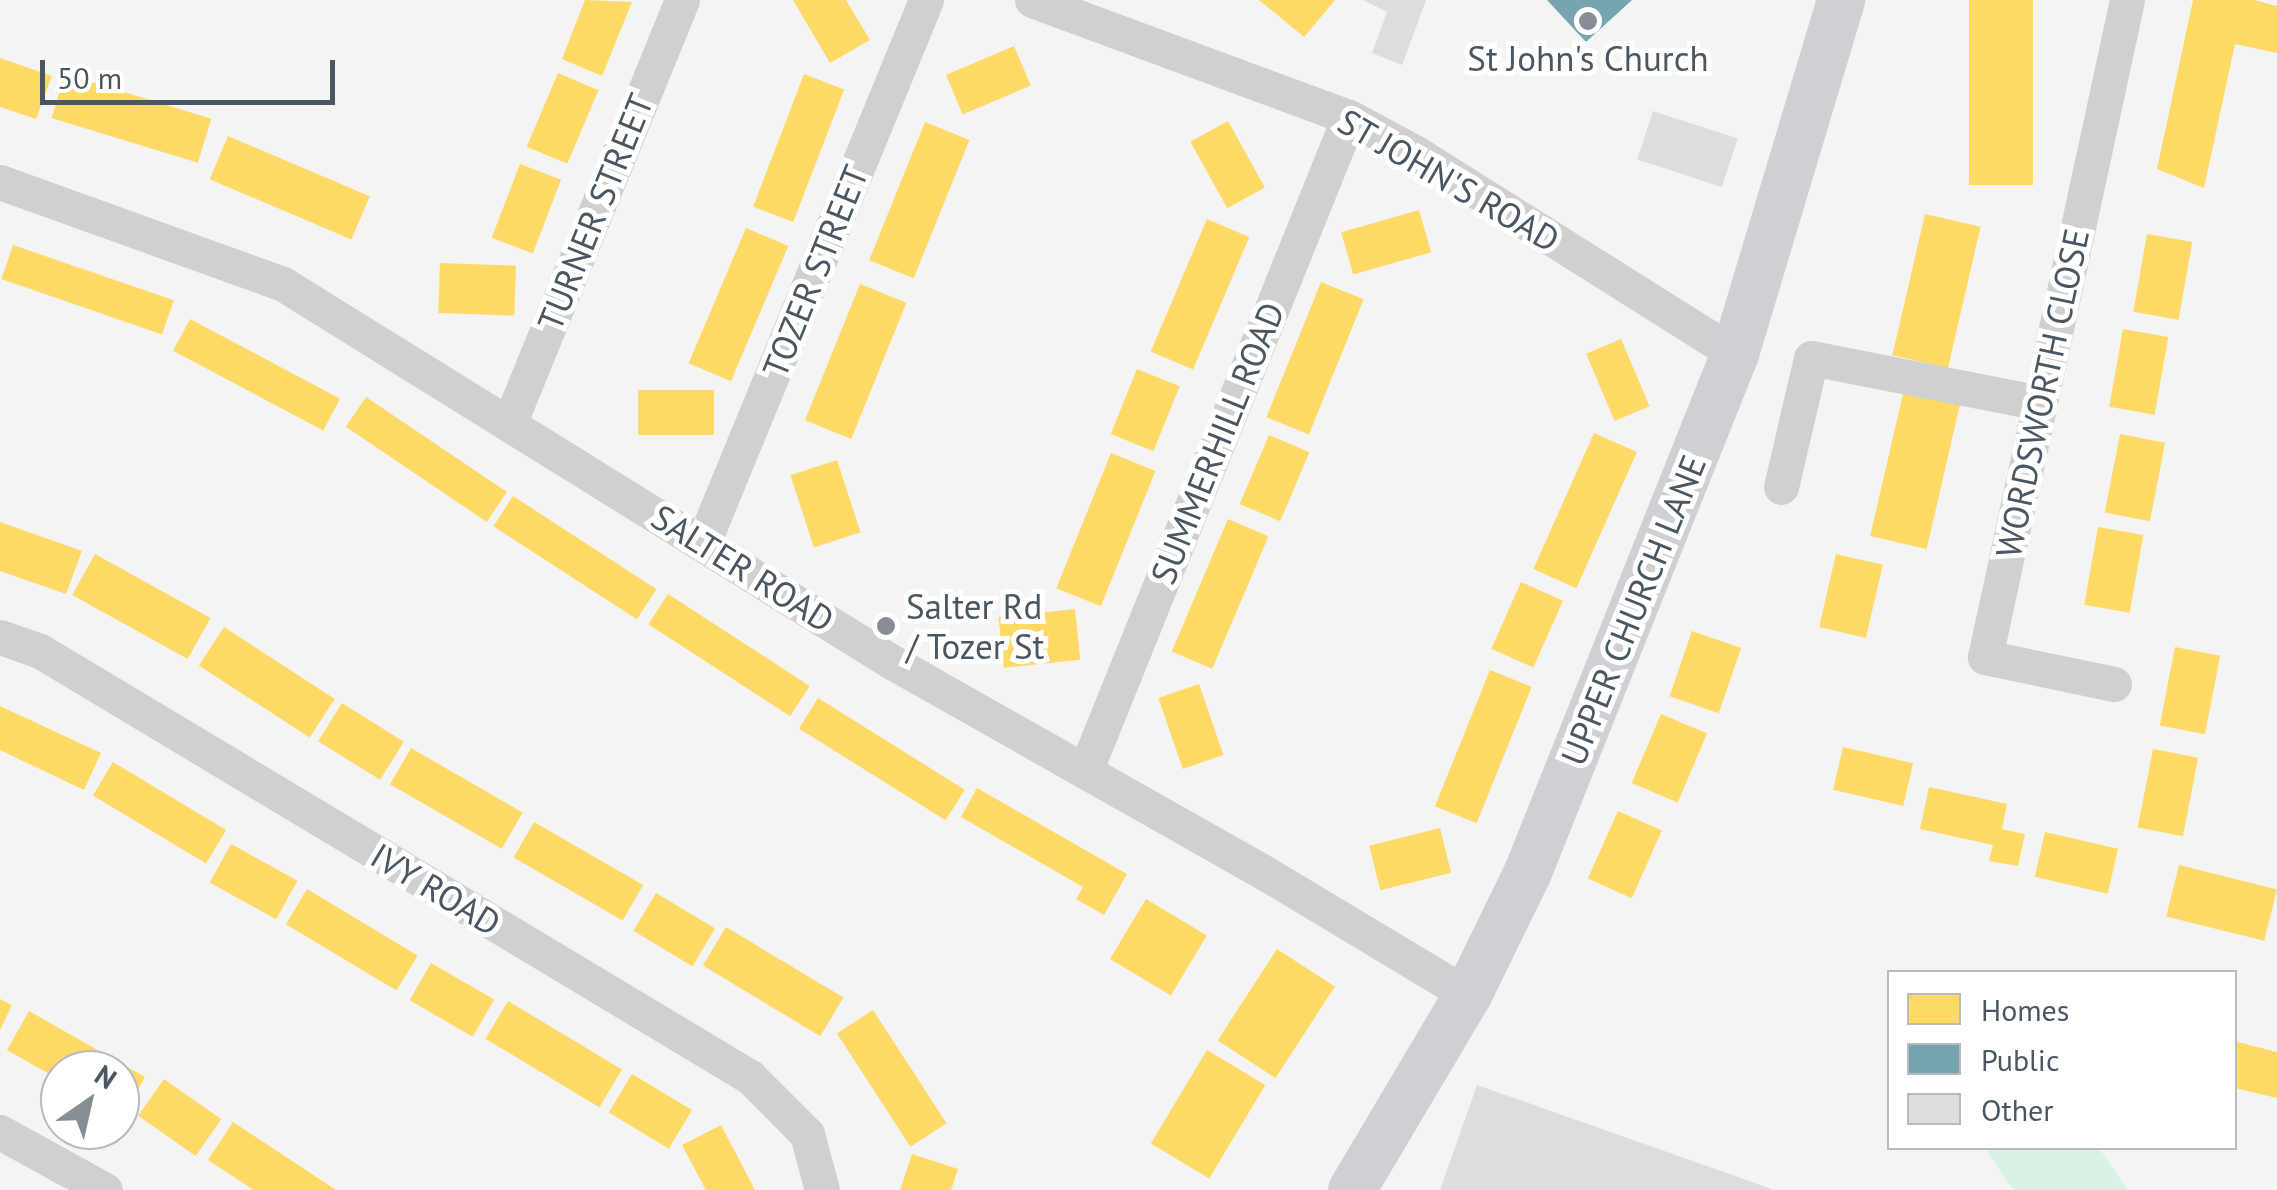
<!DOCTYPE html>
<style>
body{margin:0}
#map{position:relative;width:2277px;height:1190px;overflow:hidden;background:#f4f4f4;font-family:"PT Sans",sans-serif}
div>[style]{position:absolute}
.green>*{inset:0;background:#d9f2e3}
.homes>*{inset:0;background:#ffd966;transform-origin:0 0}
.public>*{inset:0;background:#76a5af}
.building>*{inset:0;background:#ddddde;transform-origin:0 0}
.street>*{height:35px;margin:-17.5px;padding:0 17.5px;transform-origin:17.5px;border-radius:17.5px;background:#ced0d2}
.secondary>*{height:48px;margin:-24px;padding:0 24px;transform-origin:24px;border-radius:24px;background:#ced0d4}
.dots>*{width:28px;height:28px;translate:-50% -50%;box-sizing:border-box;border:5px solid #fff;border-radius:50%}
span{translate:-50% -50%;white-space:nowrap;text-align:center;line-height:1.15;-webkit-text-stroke:10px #fff;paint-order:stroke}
.poi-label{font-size:35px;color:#4a5661}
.left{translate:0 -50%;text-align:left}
.street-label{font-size:35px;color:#4a5661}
.legend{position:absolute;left:1887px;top:970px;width:350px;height:180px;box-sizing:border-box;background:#fff;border:2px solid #b7bbc0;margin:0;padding:12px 18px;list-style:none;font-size:30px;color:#4a5661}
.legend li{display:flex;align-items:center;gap:20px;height:50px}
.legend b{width:50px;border:2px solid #b7bbc0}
.north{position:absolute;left:40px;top:1050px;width:100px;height:100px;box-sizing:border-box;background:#fff;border:2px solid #b7bbc0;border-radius:50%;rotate:34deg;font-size:28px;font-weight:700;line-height:40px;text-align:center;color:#4a5661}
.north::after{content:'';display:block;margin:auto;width:35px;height:45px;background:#868d94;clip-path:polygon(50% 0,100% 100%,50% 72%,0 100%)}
.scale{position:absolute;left:40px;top:60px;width:295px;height:45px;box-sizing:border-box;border:5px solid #4a5661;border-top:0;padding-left:12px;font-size:30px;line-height:35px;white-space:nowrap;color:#4a5661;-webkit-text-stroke:8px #fff;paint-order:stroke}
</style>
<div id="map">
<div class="green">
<i style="clip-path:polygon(1985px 1148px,2099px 1148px,2128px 1190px,2013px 1190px)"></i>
</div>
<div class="homes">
<i style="clip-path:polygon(585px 0,632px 2px,602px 76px,562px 59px)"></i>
<i style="clip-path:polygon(793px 0,846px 0,870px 40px,830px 63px)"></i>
<i style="clip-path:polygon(1259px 0,1335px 0,1304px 37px)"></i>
<i style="left:1969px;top:0;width:64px;height:185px"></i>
<i style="clip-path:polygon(2193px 0,2254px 0,2277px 6px,2277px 53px,2235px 44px,2204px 188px,2157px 169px)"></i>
<i style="left:1014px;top:46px;width:43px;height:74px;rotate:67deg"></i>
<i style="clip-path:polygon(0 58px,52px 76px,36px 119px,0 107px)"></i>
<i style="left:558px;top:73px;width:44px;height:80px;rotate:23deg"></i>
<i style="left:65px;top:74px;width:153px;height:46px;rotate:17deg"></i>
<i style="left:804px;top:74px;width:43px;height:142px;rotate:21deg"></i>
<i style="left:1228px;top:121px;width:76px;height:43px;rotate:61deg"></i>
<i style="left:925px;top:122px;width:48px;height:149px;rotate:22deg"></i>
<i style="left:228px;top:136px;width:154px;height:47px;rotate:23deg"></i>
<i style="left:520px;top:164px;width:44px;height:79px;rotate:21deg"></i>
<i style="left:1419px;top:210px;width:44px;height:81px;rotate:74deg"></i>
<i style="left:1925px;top:214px;width:57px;height:145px;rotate:13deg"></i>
<i style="left:1207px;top:219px;width:46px;height:144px;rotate:23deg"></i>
<i style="left:746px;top:228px;width:46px;height:147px;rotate:23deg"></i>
<i style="left:2147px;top:234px;width:46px;height:79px;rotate:10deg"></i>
<i style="left:13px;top:245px;width:170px;height:36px;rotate:19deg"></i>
<i style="left:440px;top:263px;width:76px;height:50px;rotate:2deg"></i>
<i style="left:1321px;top:282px;width:46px;height:146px;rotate:22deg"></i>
<i style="left:860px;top:284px;width:50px;height:147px;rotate:22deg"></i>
<i style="left:190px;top:319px;width:170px;height:36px;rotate:28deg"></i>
<i style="left:2123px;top:329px;width:46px;height:79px;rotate:10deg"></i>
<i style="left:1621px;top:339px;width:73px;height:38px;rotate:67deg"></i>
<i style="left:1137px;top:369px;width:46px;height:70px;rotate:22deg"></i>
<i style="left:1905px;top:385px;width:58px;height:155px;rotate:13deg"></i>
<i style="left:638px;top:390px;width:76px;height:45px"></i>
<i style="left:366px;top:397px;width:170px;height:36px;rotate:34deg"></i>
<i style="left:1594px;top:433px;width:47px;height:149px;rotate:24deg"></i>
<i style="left:2120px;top:434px;width:46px;height:80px;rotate:11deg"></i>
<i style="left:1269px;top:435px;width:44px;height:75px;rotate:23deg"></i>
<i style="left:1111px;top:453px;width:48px;height:146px;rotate:22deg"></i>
<i style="left:837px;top:460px;width:76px;height:49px;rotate:72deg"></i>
<i style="left:513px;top:496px;width:171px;height:36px;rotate:33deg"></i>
<i style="left:1228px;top:519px;width:44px;height:144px;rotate:23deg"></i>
<i style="clip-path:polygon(0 522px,82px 551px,66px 594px,0 571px)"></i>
<i style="left:2098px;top:527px;width:46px;height:79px;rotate:10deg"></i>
<i style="left:95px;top:554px;width:132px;height:47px;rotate:29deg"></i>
<i style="left:1836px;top:554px;width:48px;height:75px;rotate:13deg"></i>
<i style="left:1521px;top:582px;width:46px;height:73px;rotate:24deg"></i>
<i style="left:668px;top:594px;width:169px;height:36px;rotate:33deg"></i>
<i style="left:1075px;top:609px;width:51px;height:77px;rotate:84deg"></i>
<i style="left:224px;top:627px;width:132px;height:46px;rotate:33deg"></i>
<i style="left:1692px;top:631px;width:52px;height:69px;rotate:19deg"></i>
<i style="left:2175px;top:647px;width:46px;height:80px;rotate:11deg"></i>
<i style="left:1490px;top:670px;width:45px;height:147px;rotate:22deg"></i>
<i style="left:1199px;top:684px;width:75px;height:43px;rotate:71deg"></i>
<i style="left:818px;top:698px;width:173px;height:36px;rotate:32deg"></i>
<i style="left:342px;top:703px;width:73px;height:45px;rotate:32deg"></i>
<i style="clip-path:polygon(0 706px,101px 753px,84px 790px,0 750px)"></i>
<i style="left:1661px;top:714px;width:50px;height:75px;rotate:23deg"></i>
<i style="left:1843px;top:747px;width:72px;height:44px;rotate:13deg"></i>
<i style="left:411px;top:748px;width:129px;height:42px;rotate:30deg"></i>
<i style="left:2153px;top:749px;width:46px;height:80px;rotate:11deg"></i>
<i style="left:113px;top:762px;width:132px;height:39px;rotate:31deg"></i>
<i style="clip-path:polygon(1929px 787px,2007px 804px,2002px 829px,2025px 834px,2018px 866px,1989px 861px,1993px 845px,1920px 829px)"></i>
<i style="clip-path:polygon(977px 788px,1127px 874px,1104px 915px,1076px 899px,1083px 887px,961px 817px)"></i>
<i style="left:1618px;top:811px;width:48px;height:74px;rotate:24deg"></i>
<i style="left:534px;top:822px;width:126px;height:41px;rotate:30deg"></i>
<i style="left:1440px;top:828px;width:46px;height:73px;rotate:76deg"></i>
<i style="left:2045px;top:832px;width:75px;height:46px;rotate:13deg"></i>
<i style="left:231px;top:844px;width:76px;height:44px;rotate:29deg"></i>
<i style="left:2179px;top:865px;width:101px;height:53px;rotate:14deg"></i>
<i style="left:307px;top:889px;width:129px;height:41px;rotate:31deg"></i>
<i style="left:656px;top:893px;width:69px;height:44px;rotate:31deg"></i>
<i style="left:1146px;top:899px;width:71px;height:70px;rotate:31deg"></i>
<i style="left:726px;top:927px;width:137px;height:45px;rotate:31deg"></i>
<i style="left:1277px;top:949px;width:69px;height:109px;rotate:33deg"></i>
<i style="left:431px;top:963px;width:73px;height:43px;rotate:30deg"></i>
<i style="clip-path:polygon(0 999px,12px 1005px,0 1030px)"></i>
<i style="left:508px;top:1001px;width:133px;height:44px;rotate:31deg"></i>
<i style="left:873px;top:1010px;width:135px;height:43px;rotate:57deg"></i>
<i style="clip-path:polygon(29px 1011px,145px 1077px,123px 1116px,120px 1070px,60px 1070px,60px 1080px,7px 1050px)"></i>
<i style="clip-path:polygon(2234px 1041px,2277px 1052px,2277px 1098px,2234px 1088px)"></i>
<i style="left:1207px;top:1050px;width:68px;height:109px;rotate:31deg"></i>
<i style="left:632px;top:1074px;width:70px;height:45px;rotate:31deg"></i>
<i style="left:164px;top:1079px;width:70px;height:45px;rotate:35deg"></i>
<i style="clip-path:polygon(233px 1122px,336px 1190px,254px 1190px,208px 1160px)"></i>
<i style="clip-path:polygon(721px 1125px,755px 1190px,706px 1190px,682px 1145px)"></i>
<i style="clip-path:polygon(912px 1154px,958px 1169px,951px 1190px,900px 1190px)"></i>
</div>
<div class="public">
<i style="clip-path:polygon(1547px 0,1632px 0,1586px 42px)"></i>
</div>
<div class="building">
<i style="clip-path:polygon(1363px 0,1426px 0,1402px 65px,1372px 53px,1387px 12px)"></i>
<i style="left:1653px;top:111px;width:89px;height:51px;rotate:18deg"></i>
<i style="clip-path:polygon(1477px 1085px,1772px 1189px,1771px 1190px,1440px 1190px)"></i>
</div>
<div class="street">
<i style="left:1032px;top:0;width:338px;rotate:20.3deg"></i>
<i style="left:1349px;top:117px;width:76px;rotate:28.2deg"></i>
<i style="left:1416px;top:153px;width:377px;rotate:32.2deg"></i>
<i style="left:0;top:182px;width:301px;rotate:19.8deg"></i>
<i style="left:283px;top:284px;width:717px;rotate:31.83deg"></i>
<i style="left:892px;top:662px;width:429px;rotate:29.5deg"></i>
<i style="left:1265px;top:873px;width:237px;rotate:31deg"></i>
<i style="left:509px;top:424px;width:458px;rotate:-67.8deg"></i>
<i style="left:1781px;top:487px;width:132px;rotate:-76.9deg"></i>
<i style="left:1811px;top:358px;width:233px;rotate:11.1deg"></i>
<i style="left:703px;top:543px;width:587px;rotate:-67.67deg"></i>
<i style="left:0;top:637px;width:42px;rotate:19.3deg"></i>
<i style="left:40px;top:651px;width:828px;rotate:30.96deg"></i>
<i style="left:750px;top:1077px;width:81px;rotate:45deg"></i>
<i style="left:807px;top:1134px;width:58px;rotate:75deg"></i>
<i style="left:2114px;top:684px;width:132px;rotate:-168.2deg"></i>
<i style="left:1985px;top:657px;width:672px;rotate:-77.8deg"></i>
<i style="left:1086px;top:769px;width:703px;rotate:-68.03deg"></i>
<i style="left:0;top:1132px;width:120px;rotate:28.9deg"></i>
</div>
<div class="secondary">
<i style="left:1352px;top:1190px;width:227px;rotate:-59.3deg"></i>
<i style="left:1468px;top:995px;width:137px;rotate:-64deg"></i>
<i style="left:1528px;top:872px;width:558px;rotate:-68.22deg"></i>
<i style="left:1735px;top:354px;width:370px;rotate:-73.3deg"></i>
</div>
<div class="dots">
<i style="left:1588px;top:21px;background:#868d94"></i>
<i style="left:886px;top:626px;background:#868d94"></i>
</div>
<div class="poi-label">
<span style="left:1588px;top:58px">St John's Church</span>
<span class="left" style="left:906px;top:626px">Salter Rd<br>/ Tozer St</span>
</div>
<div class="street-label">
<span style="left:1449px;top:180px;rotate:30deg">ST JOHN'S ROAD</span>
<span style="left:595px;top:212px;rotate:-68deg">TURNER STREET</span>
<span style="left:815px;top:271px;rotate:-68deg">TOZER STREET</span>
<span style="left:2042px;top:393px;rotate:-78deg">WORDSWORTH CLOSE</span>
<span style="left:1217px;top:443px;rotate:-68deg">SUMMERHILL ROAD</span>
<span style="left:743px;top:568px;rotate:32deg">SALTER ROAD</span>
<span style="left:1633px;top:610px;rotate:-68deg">UPPER CHURCH LANE</span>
<span style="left:436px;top:889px;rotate:31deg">IVY ROAD</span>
</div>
<ul class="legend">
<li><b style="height:28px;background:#ffd966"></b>Homes</li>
<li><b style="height:28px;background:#76a5af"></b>Public</li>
<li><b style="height:28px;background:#ddddde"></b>Other</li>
</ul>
<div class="north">N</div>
<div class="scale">50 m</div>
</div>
